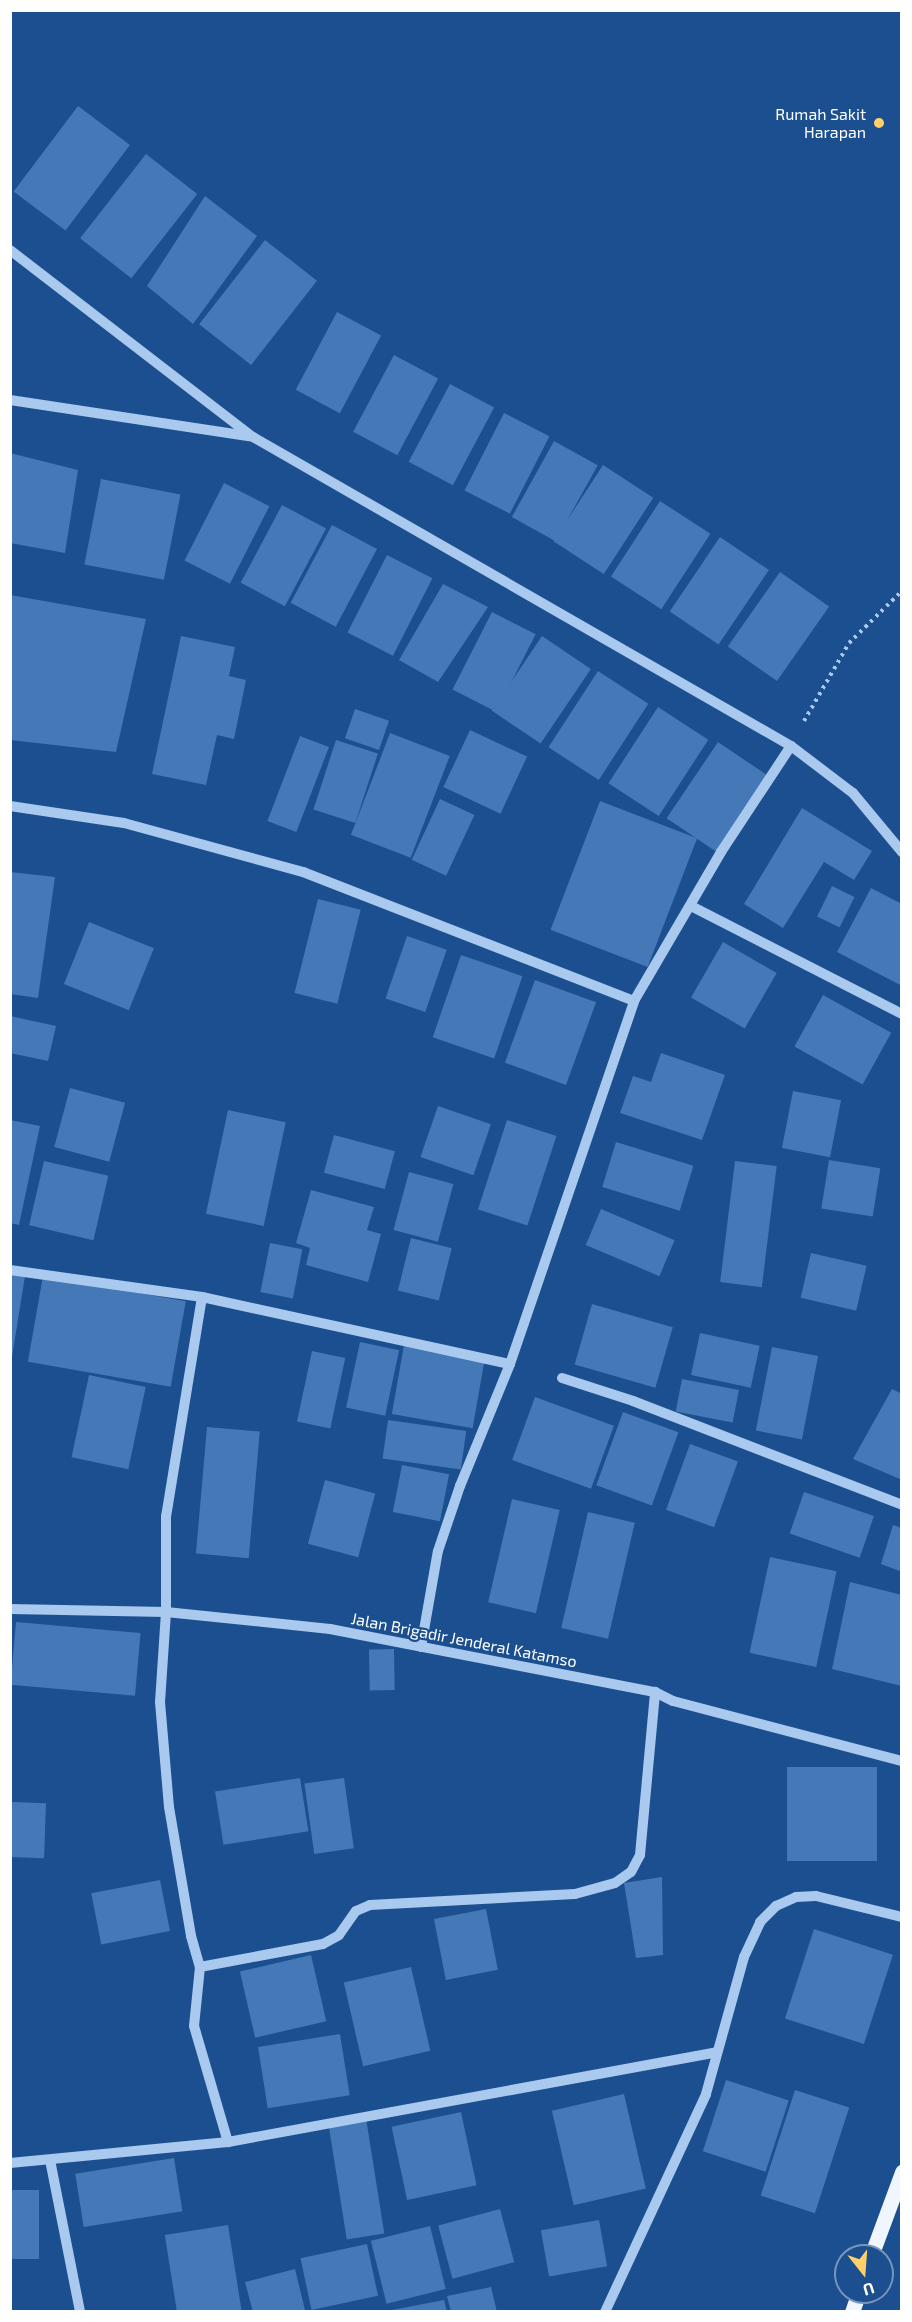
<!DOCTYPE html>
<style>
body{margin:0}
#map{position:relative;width:912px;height:2322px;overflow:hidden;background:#1b4f8f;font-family:"Exo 2",sans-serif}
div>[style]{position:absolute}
.building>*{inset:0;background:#4478b7;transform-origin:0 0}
.path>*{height:4px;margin-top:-2px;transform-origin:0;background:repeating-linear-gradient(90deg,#a9c9ee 0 3px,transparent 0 7.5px)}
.minor>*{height:10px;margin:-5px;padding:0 5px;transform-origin:5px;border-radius:5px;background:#a9c9ee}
.major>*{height:15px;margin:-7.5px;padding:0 7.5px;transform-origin:7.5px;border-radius:7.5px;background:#f0f6ff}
.dots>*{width:16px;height:16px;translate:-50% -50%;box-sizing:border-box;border:3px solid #1b4f8f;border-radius:50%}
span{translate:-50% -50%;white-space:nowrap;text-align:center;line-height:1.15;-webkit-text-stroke:4.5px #1b4f8f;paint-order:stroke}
.poi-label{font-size:16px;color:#fff}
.right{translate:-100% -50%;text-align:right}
.street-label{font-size:16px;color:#fff}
.frame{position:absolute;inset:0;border:12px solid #fff;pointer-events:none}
.north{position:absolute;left:834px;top:2244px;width:60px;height:60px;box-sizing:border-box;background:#1b4f8f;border:2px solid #7695bc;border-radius:50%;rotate:163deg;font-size:16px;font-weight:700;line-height:24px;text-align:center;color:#fff}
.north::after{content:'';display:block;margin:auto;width:21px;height:27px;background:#ffd166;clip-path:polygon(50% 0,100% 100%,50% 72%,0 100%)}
</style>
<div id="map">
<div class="building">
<i style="left:78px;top:106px;width:65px;height:107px;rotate:37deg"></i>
<i style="left:146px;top:154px;width:65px;height:107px;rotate:38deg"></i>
<i style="clip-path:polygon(205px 196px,257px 236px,193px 324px,147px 286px)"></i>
<i style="left:265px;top:240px;width:66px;height:107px;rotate:38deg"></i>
<i style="left:337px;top:312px;width:50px;height:88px;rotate:28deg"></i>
<i style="left:394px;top:355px;width:50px;height:87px;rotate:28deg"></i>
<i style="left:450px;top:384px;width:50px;height:88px;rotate:28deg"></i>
<i style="left:504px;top:413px;width:51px;height:87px;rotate:27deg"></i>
<i style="left:554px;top:441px;width:50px;height:87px;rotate:29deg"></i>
<i style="clip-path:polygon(10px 453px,78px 470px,65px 553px,10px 543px)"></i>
<i style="left:603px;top:465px;width:60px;height:91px;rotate:33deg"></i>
<i style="left:101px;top:479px;width:81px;height:87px;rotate:11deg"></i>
<i style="left:224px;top:483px;width:51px;height:87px;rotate:27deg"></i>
<i style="left:660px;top:501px;width:60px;height:90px;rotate:33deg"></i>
<i style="left:282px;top:505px;width:50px;height:88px;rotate:28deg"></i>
<i style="left:332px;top:525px;width:51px;height:88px;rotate:28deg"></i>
<i style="left:720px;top:537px;width:59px;height:90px;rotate:34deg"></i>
<i style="left:387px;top:555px;width:51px;height:87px;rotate:27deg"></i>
<i style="left:780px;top:572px;width:60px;height:91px;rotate:35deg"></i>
<i style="clip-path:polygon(443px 584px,488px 607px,438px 682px,399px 660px)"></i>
<i style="clip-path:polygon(10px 595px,146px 619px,116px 752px,10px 740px)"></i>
<i style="left:492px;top:612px;width:49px;height:87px;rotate:27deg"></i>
<i style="clip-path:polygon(181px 636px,235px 647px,229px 676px,246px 680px,234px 739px,217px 735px,206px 785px,152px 774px)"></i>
<i style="left:542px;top:636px;width:59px;height:90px;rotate:34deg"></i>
<i style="left:598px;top:671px;width:60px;height:91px;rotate:33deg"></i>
<i style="left:658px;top:707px;width:60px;height:91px;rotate:33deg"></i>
<i style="left:355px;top:709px;width:36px;height:31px;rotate:19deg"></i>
<i style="left:470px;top:730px;width:63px;height:63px;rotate:25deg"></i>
<i style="left:390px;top:733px;width:64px;height:109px;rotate:21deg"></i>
<i style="left:300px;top:736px;width:31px;height:91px;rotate:21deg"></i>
<i style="left:336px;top:740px;width:44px;height:73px;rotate:18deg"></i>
<i style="left:718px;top:742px;width:60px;height:92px;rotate:34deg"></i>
<i style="left:440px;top:799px;width:38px;height:67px;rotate:25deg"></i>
<i style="left:600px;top:801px;width:104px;height:138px;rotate:21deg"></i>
<i style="clip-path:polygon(802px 808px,872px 851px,854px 880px,824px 862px,783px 928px,744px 904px)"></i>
<i style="clip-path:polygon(10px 872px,55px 877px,38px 998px,10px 994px)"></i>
<i style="left:832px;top:886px;width:25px;height:34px;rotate:26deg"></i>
<i style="clip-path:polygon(871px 888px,902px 904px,902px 986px,837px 952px)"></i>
<i style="left:318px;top:899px;width:44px;height:97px;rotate:14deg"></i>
<i style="left:89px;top:922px;width:70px;height:67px;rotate:22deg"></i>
<i style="left:407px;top:936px;width:42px;height:66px;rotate:19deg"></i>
<i style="left:723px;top:942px;width:62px;height:64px;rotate:30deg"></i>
<i style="left:461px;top:955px;width:65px;height:87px;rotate:19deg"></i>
<i style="left:535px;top:980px;width:65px;height:88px;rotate:20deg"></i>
<i style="left:823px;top:995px;width:78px;height:59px;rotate:29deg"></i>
<i style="clip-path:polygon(10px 1016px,56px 1026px,48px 1061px,10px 1053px)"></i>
<i style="clip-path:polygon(661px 1053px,725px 1075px,702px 1140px,620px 1113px,633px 1076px,651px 1082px)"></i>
<i style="left:70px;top:1088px;width:57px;height:61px;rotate:15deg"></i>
<i style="left:793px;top:1091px;width:49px;height:58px;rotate:11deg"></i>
<i style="left:438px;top:1106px;width:56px;height:54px;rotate:19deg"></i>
<i style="left:228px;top:1110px;width:59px;height:106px;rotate:12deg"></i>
<i style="clip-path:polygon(10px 1120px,40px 1126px,19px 1225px,10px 1223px)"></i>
<i style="left:507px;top:1120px;width:52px;height:94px;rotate:18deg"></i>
<i style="left:334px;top:1135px;width:63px;height:39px;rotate:15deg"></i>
<i style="left:616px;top:1142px;width:81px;height:47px;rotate:17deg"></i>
<i style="left:829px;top:1160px;width:52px;height:49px;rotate:9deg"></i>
<i style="left:44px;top:1161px;width:66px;height:66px;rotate:13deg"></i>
<i style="left:735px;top:1161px;width:42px;height:122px;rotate:7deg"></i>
<i style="left:409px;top:1172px;width:46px;height:60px;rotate:15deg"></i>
<i style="clip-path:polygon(311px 1190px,374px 1207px,367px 1230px,381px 1234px,368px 1282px,306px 1265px,310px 1248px,296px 1243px)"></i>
<i style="left:601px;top:1209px;width:80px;height:39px;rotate:23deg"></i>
<i style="left:411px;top:1238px;width:42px;height:54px;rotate:14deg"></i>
<i style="left:270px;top:1243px;width:33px;height:50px;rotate:11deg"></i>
<i style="left:811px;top:1253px;width:57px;height:46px;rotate:13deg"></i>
<i style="clip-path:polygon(10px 1274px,25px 1276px,12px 1357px,10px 1357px)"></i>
<i style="left:43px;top:1276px;width:145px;height:87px;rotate:10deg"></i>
<i style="left:592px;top:1304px;width:84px;height:63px;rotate:16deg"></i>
<i style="left:700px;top:1333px;width:61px;height:43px;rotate:12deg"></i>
<i style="left:360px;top:1342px;width:40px;height:67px;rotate:12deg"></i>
<i style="left:404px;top:1345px;width:82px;height:70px;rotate:10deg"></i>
<i style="left:772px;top:1347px;width:47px;height:85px;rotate:11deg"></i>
<i style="left:312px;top:1351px;width:34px;height:72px;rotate:12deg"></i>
<i style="left:89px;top:1375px;width:58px;height:84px;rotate:12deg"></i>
<i style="left:682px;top:1379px;width:58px;height:33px;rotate:11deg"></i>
<i style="clip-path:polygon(892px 1389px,902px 1394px,902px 1480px,853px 1459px)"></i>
<i style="left:535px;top:1397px;width:84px;height:67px;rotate:20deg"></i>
<i style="left:623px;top:1412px;width:59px;height:78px;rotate:20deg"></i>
<i style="left:388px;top:1420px;width:79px;height:39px;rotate:8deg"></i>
<i style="left:207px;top:1427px;width:53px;height:127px;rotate:5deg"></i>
<i style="left:690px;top:1444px;width:51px;height:70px;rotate:20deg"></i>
<i style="left:402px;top:1465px;width:48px;height:48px;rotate:11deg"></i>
<i style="left:325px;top:1480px;width:52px;height:66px;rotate:15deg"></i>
<i style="left:804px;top:1492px;width:74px;height:44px;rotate:19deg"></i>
<i style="left:512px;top:1499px;width:49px;height:106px;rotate:13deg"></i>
<i style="left:588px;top:1512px;width:48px;height:119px;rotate:13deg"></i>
<i style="clip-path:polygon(893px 1525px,902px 1528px,902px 1572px,881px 1564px)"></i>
<i style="left:770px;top:1557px;width:68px;height:98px;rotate:12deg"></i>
<i style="clip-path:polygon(850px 1582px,902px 1595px,902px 1686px,832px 1669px)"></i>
<i style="left:16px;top:1622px;width:125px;height:63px;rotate:5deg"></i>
<i style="left:394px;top:1649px;width:41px;height:25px;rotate:89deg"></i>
<i style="left:787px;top:1767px;width:90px;height:94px"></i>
<i style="left:300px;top:1778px;width:54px;height:86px;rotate:81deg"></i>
<i style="left:344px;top:1778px;width:71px;height:40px;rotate:82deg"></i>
<i style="left:12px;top:1802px;width:34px;height:55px;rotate:2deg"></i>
<i style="clip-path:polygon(662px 1877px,663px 1955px,636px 1958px,624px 1883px)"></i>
<i style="left:160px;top:1880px;width:52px;height:70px;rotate:79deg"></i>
<i style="left:486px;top:1909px;width:62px;height:53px;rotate:79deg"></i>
<i style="left:814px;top:1929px;width:83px;height:94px;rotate:18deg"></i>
<i style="left:311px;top:1955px;width:68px;height:73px;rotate:77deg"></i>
<i style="left:411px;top:1967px;width:86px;height:69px;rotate:77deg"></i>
<i style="left:340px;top:2034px;width:62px;height:83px;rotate:81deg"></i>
<i style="left:726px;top:2080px;width:66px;height:75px;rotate:18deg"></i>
<i style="left:795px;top:2090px;width:57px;height:111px;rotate:18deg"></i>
<i style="left:624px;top:2094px;width:97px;height:74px;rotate:77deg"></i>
<i style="left:461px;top:2112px;width:75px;height:71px;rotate:78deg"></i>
<i style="left:366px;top:2118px;width:117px;height:38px;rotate:81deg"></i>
<i style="left:174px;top:2158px;width:54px;height:100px;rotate:81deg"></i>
<i style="left:10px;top:2190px;width:29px;height:69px"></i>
<i style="left:500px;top:2209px;width:55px;height:64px;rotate:75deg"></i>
<i style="left:599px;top:2220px;width:47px;height:59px;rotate:80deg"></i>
<i style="left:228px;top:2225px;width:88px;height:64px;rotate:81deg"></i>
<i style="left:430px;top:2226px;width:65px;height:61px;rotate:76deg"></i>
<i style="left:367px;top:2244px;width:53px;height:68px;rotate:78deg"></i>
<i style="clip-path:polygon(295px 2269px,305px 2310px,253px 2312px,245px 2282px)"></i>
<i style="clip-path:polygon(491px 2287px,497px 2312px,451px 2312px,447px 2296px)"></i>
<i style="clip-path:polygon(444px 2300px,447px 2312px,392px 2312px,392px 2310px)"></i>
</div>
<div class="path">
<i style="left:804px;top:721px;width:90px;rotate:-60deg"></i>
<i style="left:849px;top:643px;width:74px;rotate:-44.5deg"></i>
</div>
<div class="minor">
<i style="left:10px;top:250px;width:307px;rotate:37.6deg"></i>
<i style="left:253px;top:437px;width:620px;rotate:29.87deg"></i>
<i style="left:791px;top:746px;width:78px;rotate:37.2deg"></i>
<i style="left:853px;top:793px;width:77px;rotate:50.3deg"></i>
<i style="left:10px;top:400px;width:242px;rotate:8.6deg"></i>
<i style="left:10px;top:806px;width:115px;rotate:8.5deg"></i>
<i style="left:124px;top:823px;width:186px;rotate:15.3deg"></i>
<i style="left:303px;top:872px;width:355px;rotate:21.3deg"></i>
<i style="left:691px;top:906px;width:237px;rotate:27.1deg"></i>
<i style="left:10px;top:1270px;width:194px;rotate:8deg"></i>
<i style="left:202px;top:1297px;width:222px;rotate:99.3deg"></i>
<i style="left:166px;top:1516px;width:96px;rotate:90deg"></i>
<i style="left:166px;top:1612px;width:90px;rotate:93.8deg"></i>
<i style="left:160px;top:1702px;width:105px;rotate:85.1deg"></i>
<i style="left:169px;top:1807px;width:131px;rotate:80.3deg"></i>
<i style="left:191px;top:1936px;width:32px;rotate:74deg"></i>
<i style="left:200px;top:1967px;width:59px;rotate:95.8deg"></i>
<i style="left:194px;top:2026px;width:121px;rotate:73.7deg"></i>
<i style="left:202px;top:1297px;width:315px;rotate:12.3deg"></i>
<i style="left:562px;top:1378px;width:75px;rotate:17.9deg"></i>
<i style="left:633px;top:1401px;width:288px;rotate:21.1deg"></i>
<i style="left:10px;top:1609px;width:156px;rotate:1.1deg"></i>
<i style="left:166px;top:1612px;width:165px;rotate:5.9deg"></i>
<i style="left:330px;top:1629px;width:331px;rotate:11deg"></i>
<i style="left:655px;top:1692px;width:20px;rotate:27deg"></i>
<i style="left:673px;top:1701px;width:237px;rotate:14.7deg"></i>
<i style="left:421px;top:1647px;width:97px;rotate:-80deg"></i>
<i style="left:438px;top:1551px;width:69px;rotate:-71.3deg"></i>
<i style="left:460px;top:1486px;width:132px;rotate:-67.7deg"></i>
<i style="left:510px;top:1364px;width:384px;rotate:-71.1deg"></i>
<i style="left:634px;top:1001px;width:173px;rotate:-59.7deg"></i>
<i style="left:721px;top:852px;width:127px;rotate:-56.6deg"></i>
<i style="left:200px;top:1967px;width:125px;rotate:-10.6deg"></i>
<i style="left:323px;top:1944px;width:18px;rotate:-29deg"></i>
<i style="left:339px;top:1935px;width:29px;rotate:-55deg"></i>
<i style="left:356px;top:1911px;width:15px;rotate:-23deg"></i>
<i style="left:370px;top:1905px;width:205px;rotate:-3.1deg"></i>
<i style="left:575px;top:1894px;width:41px;rotate:-15.4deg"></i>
<i style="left:615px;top:1883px;width:19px;rotate:-35deg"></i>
<i style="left:631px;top:1872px;width:19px;rotate:-62deg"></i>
<i style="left:640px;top:1855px;width:164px;rotate:-84.7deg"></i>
<i style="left:50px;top:2160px;width:155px;rotate:78.8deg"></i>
<i style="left:10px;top:2163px;width:219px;rotate:-5.5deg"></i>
<i style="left:228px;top:2142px;width:497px;rotate:-10.4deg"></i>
<i style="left:605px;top:2312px;width:240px;rotate:-65.1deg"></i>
<i style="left:706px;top:2094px;width:142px;rotate:-74.5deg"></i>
<i style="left:744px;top:1957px;width:38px;rotate:-65deg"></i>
<i style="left:760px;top:1922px;width:23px;rotate:-45deg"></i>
<i style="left:776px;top:1906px;width:22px;rotate:-24deg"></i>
<i style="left:796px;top:1897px;width:20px;rotate:-3deg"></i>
<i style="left:816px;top:1896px;width:89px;rotate:13.7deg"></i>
</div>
<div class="major">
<i style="left:871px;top:2256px;width:90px;rotate:-69.7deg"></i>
<i style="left:852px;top:2312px;width:21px;rotate:-71deg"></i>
</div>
<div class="dots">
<i style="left:879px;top:123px;background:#ffd166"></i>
</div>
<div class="poi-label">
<span class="right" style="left:866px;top:123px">Rumah Sakit<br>Harapan</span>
</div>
<div class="street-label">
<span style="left:464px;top:1640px;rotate:11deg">Jalan Brigadir Jenderal Katamso</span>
</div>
<div class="frame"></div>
<div class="north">U</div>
</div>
